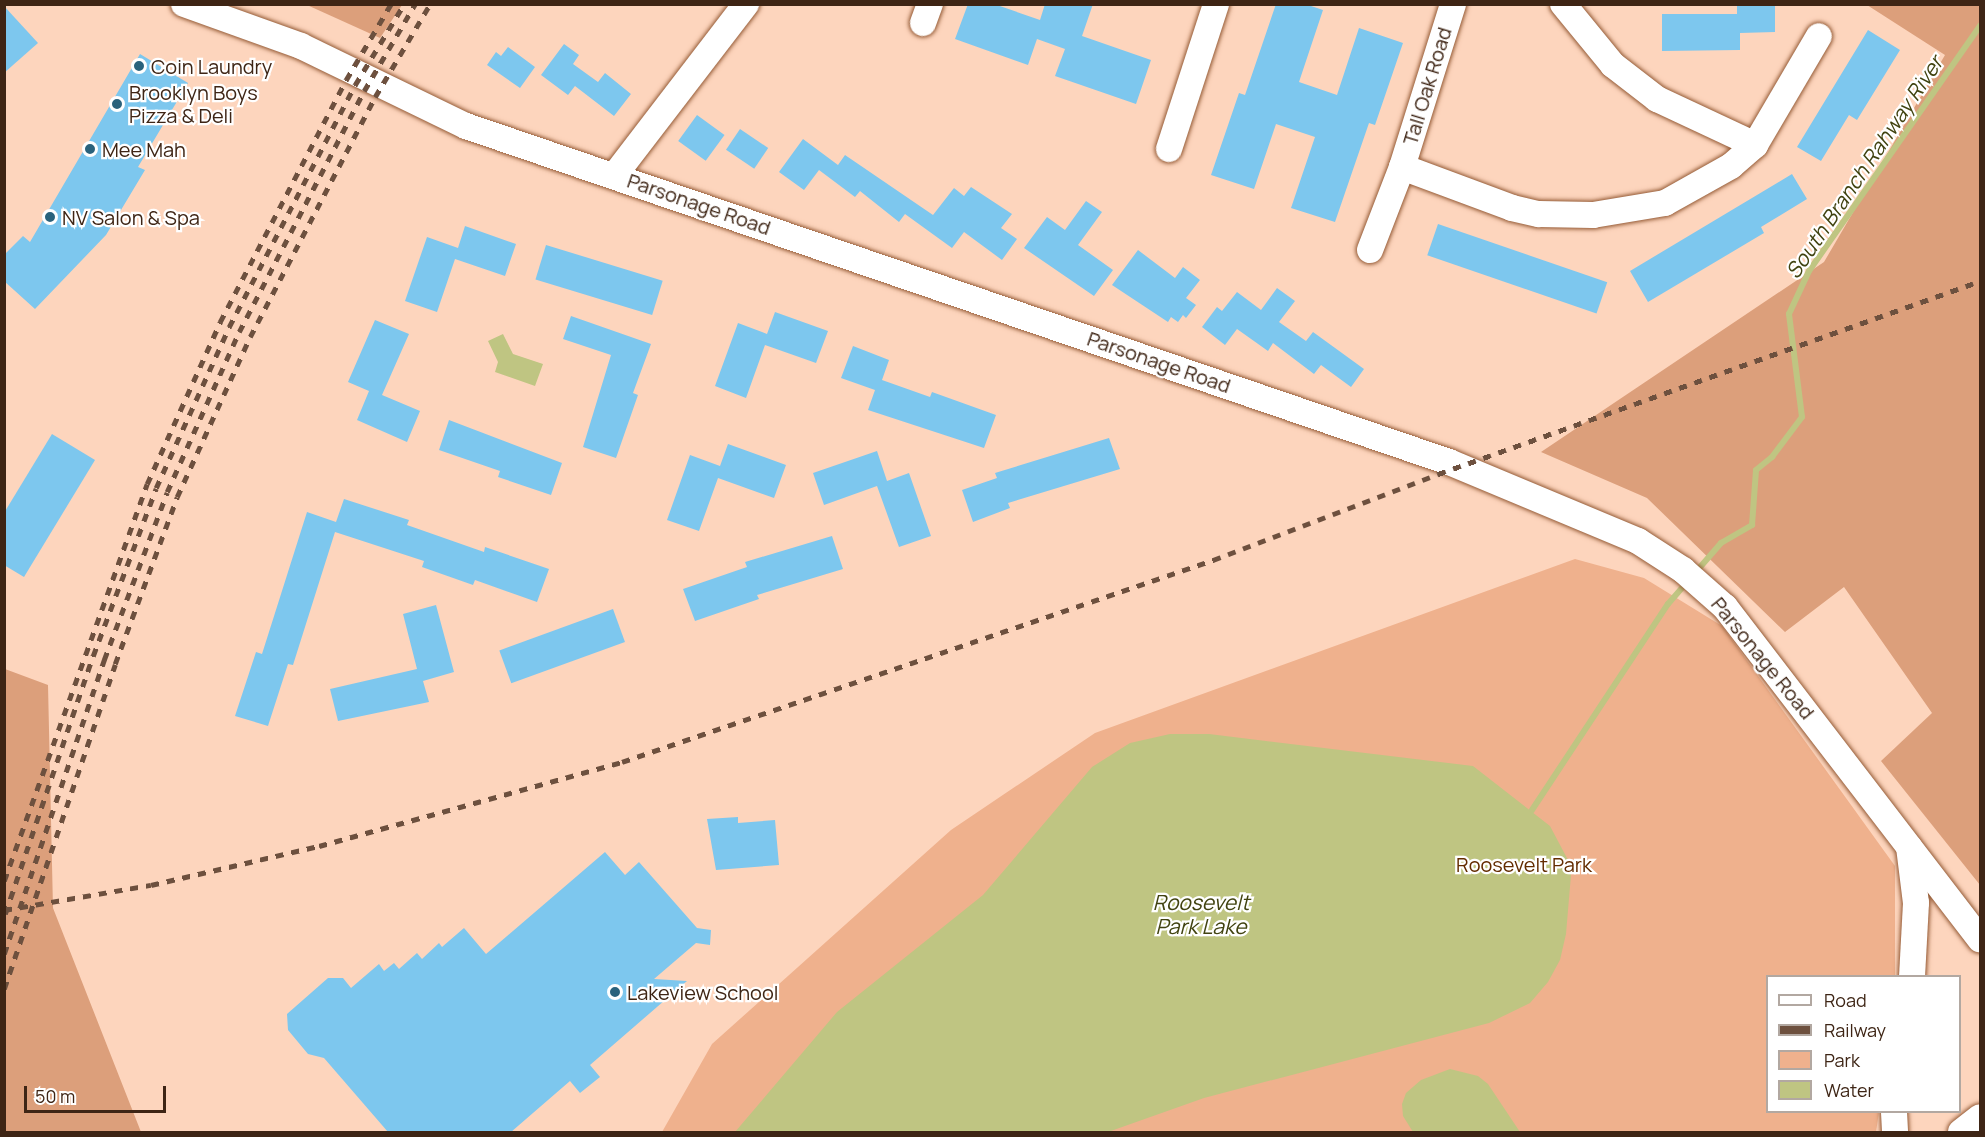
<!DOCTYPE html>
<style>
body{margin:0}
#map{position:relative;width:1985px;height:1137px;overflow:hidden;background:#fdd5bd;font-family:Manrope,sans-serif}
div>[style]{position:absolute}
.green>*{inset:0;background:#efb18d}
.forest>*{inset:0;background:#dc9f7b}
.water>*{inset:0;background:#bfc582}
.stream>*{height:6px;margin:-3px;padding:0 3px;transform-origin:3px;border-radius:3px;background:#bfc582}
.building>*{inset:0;background:#7dc7ee;transform-origin:0 0}
.roads{filter:drop-shadow(0 0 2px #955b36) drop-shadow(0 0 2px #955b36)}
.minor>*{height:26px;margin:-13px;padding:0 13px;transform-origin:13px;border-radius:13px;background:#fff}
.rail>*{height:4.5px;margin-top:-2.25px;transform-origin:0;background:repeating-linear-gradient(90deg,#6d503e 0 8px,transparent 0 16px)}
.dots>*{width:16px;height:16px;translate:-50% -50%;box-sizing:border-box;border:3px solid #fff;border-radius:50%}
span{translate:-50% -50%;white-space:nowrap;text-align:center;line-height:1.15;-webkit-text-stroke:4.5px #fff;paint-order:stroke}
.poi-label{font-size:20px;color:#3e2515}
.left{translate:0 -50%;text-align:left}
.street-label{font-size:20px;color:#3e2515}
.park-label{font-size:20px;color:#632c00}
.water-label{font-size:21px;color:#414310;font-style:italic}
.frame{position:absolute;inset:0;border:6px solid #3e2515;pointer-events:none}
.legend{position:absolute;left:1766px;top:975px;width:195px;height:138px;box-sizing:border-box;background:#fff;border:2px solid #b2a8a1;margin:0;padding:8px 10px;list-style:none;font-size:18px;color:#3e2515}
.legend li{display:flex;align-items:center;gap:12px;height:30px}
.legend b{width:30px;border:2px solid #b2a8a1}
.scale{position:absolute;left:24px;top:1086px;width:142px;height:27px;box-sizing:border-box;border:3px solid #3e2515;border-top:0;padding-left:8px;font-size:18px;line-height:21px;white-space:nowrap;color:#3e2515;-webkit-text-stroke:4px #fff;paint-order:stroke}
</style>
<div id="map">
<div class="green">
<i style="clip-path:polygon(1575px 559px,1644px 578px,1722px 626px,1895px 866px,1895px 976px,1768px 976px,1768px 1112px,1879px 1112px,1876px 1132px,662px 1132px,712px 1044px,951px 830px,1095px 733px)"></i>
</div>
<div class="forest">
<i style="clip-path:polygon(307px 5px,308px 4px,402px 5px,380px 38px)"></i>
<i style="clip-path:polygon(1867px 5px,1980px 5px,1980px 885px,1881px 761px,1932px 713px,1844px 587px,1785px 632px,1647px 498px,1541px 452px,1824px 262px,1945px 55px)"></i>
<i style="clip-path:polygon(5px 669px,48px 685px,53px 908px,141px 1132px,5px 1132px)"></i>
</div>
<div class="water">
<i style="clip-path:polygon(503px 334px,513px 354px,543px 364px,535px 386px,495px 372px,498px 362px,488px 341px)"></i>
<i style="clip-path:polygon(1170px 734px,1209px 734px,1473px 766px,1550px 826px,1568px 860px,1571px 875px,1566px 934px,1560px 960px,1548px 982px,1530px 1003px,1489px 1023px,1204px 1098px,1108px 1132px,735px 1132px,837px 1012px,983px 895px,1092px 767px,1130px 743px)"></i>
<i style="clip-path:polygon(1450px 1069px,1478px 1076px,1488px 1084px,1520px 1132px,1413px 1132px,1403px 1116px,1402px 1104px,1406px 1093px,1421px 1080px)"></i>
</div>
<div class="stream">
<i style="left:1695px;top:573px;width:40px;rotate:-49deg"></i>
<i style="left:1721px;top:543px;width:36px;rotate:-30deg"></i>
<i style="left:1752px;top:525px;width:55px;rotate:-85.8deg"></i>
<i style="left:1756px;top:470px;width:21px;rotate:-39deg"></i>
<i style="left:1772px;top:457px;width:50px;rotate:-53.1deg"></i>
<i style="left:1802px;top:417px;width:104px;rotate:-97.2deg"></i>
<i style="left:1789px;top:314px;width:47px;rotate:-65.1deg"></i>
<i style="left:1809px;top:271px;width:299px;rotate:-55.1deg"></i>
<i style="left:1532px;top:810px;width:247px;rotate:-56.6deg"></i>
<i style="left:1668px;top:604px;width:28px;rotate:-49deg"></i>
</div>
<div class="building">
<i style="clip-path:polygon(968px 4px,994px 4px,1040px 20px,1045px 4px,1093px 4px,1082px 36px,1151px 60px,1136px 104px,1055px 76px,1065px 49px,1037px 39px,1028px 65px,955px 39px)"></i>
<i style="clip-path:polygon(1276px 4px,1305px 4px,1323px 10px,1299px 82px,1337px 95px,1359px 28px,1403px 43px,1375px 125px,1369px 123px,1335px 222px,1291px 208px,1315px 137px,1276px 124px,1254px 189px,1211px 175px,1239px 93px,1245px 95px)"></i>
<i style="clip-path:polygon(1737px 4px,1775px 4px,1775px 32px,1740px 33px,1740px 50px,1662px 51px,1662px 14px,1737px 14px)"></i>
<i style="clip-path:polygon(4px 6px,38px 43px,4px 73px)"></i>
<i style="clip-path:polygon(1868px 30px,1900px 50px,1857px 120px,1849px 115px,1821px 161px,1797px 147px)"></i>
<i style="clip-path:polygon(564px 44px,579px 55px,573px 64px,598px 82px,605px 73px,631px 94px,614px 116px,575px 86px,568px 95px,541px 75px)"></i>
<i style="clip-path:polygon(508px 47px,535px 67px,520px 88px,487px 65px,496px 52px,501px 56px)"></i>
<i style="clip-path:polygon(140px 54px,188px 83px,138px 167px,145px 170px,106px 235px,35px 309px,4px 281px,4px 255px,23px 236px,30px 242px)"></i>
<i style="left:697px;top:115px;width:34px;height:32px;rotate:36deg"></i>
<i style="left:740px;top:129px;width:34px;height:25px;rotate:34deg"></i>
<i style="clip-path:polygon(803px 139px,838px 165px,845px 155px,933px 215px,954px 188px,964px 196px,971px 187px,1012px 214px,1001px 228px,1017px 239px,1002px 260px,964px 232px,952px 248px,905px 214px,899px 222px,860px 191px,855px 197px,819px 170px,804px 190px,779px 172px)"></i>
<i style="clip-path:polygon(1792px 174px,1807px 199px,1761px 227px,1764px 233px,1648px 302px,1630px 271px)"></i>
<i style="clip-path:polygon(1086px 201px,1102px 212px,1078px 245px,1113px 270px,1094px 296px,1024px 248px,1047px 217px,1065px 230px)"></i>
<i style="left:1438px;top:224px;width:179px;height:33px;rotate:19deg"></i>
<i style="clip-path:polygon(465px 226px,516px 244px,505px 276px,455px 259px,437px 312px,405px 301px,427px 237px,458px 248px)"></i>
<i style="left:546px;top:245px;width:122px;height:36px;rotate:17deg"></i>
<i style="clip-path:polygon(1138px 250px,1175px 278px,1183px 267px,1200px 280px,1186px 298px,1196px 305px,1186px 318px,1183px 315px,1178px 322px,1171px 317px,1168px 322px,1112px 285px)"></i>
<i style="clip-path:polygon(1277px 288px,1295px 301px,1279px 322px,1306px 341px,1313px 332px,1364px 369px,1351px 387px,1321px 365px,1314px 374px,1273px 343px,1268px 351px,1237px 329px,1225px 345px,1202px 327px,1217px 307px,1222px 311px,1237px 292px,1261px 310px)"></i>
<i style="clip-path:polygon(775px 312px,828px 331px,816px 363px,765px 345px,746px 398px,715px 386px,738px 323px,767px 334px)"></i>
<i style="clip-path:polygon(571px 316px,651px 344px,633px 393px,638px 395px,616px 458px,583px 447px,611px 355px,563px 339px)"></i>
<i style="clip-path:polygon(375px 320px,409px 334px,382px 395px,420px 411px,407px 442px,357px 420px,369px 391px,348px 382px)"></i>
<i style="clip-path:polygon(853px 346px,889px 360px,882px 380px,930px 397px,932px 392px,996px 415px,984px 448px,868px 410px,875px 390px,841px 378px)"></i>
<i style="clip-path:polygon(449px 420px,562px 463px,551px 495px,498px 477px,500px 471px,439px 450px)"></i>
<i style="clip-path:polygon(52px 434px,95px 460px,24px 577px,4px 565px,4px 513px)"></i>
<i style="clip-path:polygon(1109px 438px,1120px 469px,1008px 503px,1010px 508px,973px 522px,962px 490px,997px 478px,995px 473px)"></i>
<i style="clip-path:polygon(728px 444px,786px 465px,774px 498px,718px 478px,699px 531px,667px 520px,690px 455px,720px 466px)"></i>
<i style="clip-path:polygon(877px 451px,887px 481px,909px 473px,931px 536px,899px 547px,877px 486px,824px 505px,813px 473px)"></i>
<i style="clip-path:polygon(344px 499px,409px 520px,407px 525px,484px 552px,485px 547px,549px 569px,537px 602px,475px 580px,473px 585px,422px 567px,424px 561px,335px 532px,293px 665px,288px 664px,268px 726px,235px 716px,256px 652px,262px 654px,307px 512px,336px 522px)"></i>
<i style="clip-path:polygon(832px 536px,843px 569px,757px 595px,759px 599px,695px 621px,683px 589px,747px 567px,745px 562px)"></i>
<i style="clip-path:polygon(436px 605px,454px 672px,423px 681px,429px 702px,338px 721px,330px 689px,417px 669px,403px 614px)"></i>
<i style="left:613px;top:609px;width:35px;height:121px;rotate:70deg"></i>
<i style="clip-path:polygon(738px 817px,738px 823px,775px 820px,779px 865px,716px 870px,707px 819px)"></i>
<i style="clip-path:polygon(605px 852px,625px 875px,639px 862px,697px 928px,711px 930px,710px 945px,696px 943px,654px 979px,687px 981px,590px 1065px,600px 1077px,580px 1093px,570px 1081px,511px 1132px,388px 1132px,324px 1058px,308px 1054px,288px 1030px,287px 1014px,328px 978px,343px 978px,351px 988px,379px 964px,384px 971px,394px 963px,399px 969px,417px 953px,422px 959px,439px 943px,442px 947px,464px 928px,486px 954px)"></i>
</div>
<div class="roads">
<div class="minor">
<i style="left:184px;top:4px;width:124px;rotate:19.7deg"></i>
<i style="left:301px;top:46px;width:183px;rotate:25.9deg"></i>
<i style="left:466px;top:126px;width:1039px;rotate:18.87deg"></i>
<i style="left:1449px;top:462px;width:205px;rotate:22.7deg"></i>
<i style="left:1638px;top:541px;width:54px;rotate:32.8deg"></i>
<i style="left:1683px;top:570px;width:56px;rotate:41.4deg"></i>
<i style="left:1725px;top:607px;width:419px;rotate:52.5deg"></i>
<i style="left:1563px;top:4px;width:79px;rotate:50.7deg"></i>
<i style="left:1613px;top:65px;width:56px;rotate:37.7deg"></i>
<i style="left:1657px;top:99px;width:108px;rotate:25.1deg"></i>
<i style="left:923px;top:23px;width:20px;rotate:-70deg"></i>
<i style="left:1169px;top:149px;width:152px;rotate:-72deg"></i>
<i style="left:1402px;top:167px;width:117px;rotate:20.4deg"></i>
<i style="left:1512px;top:208px;width:28px;rotate:13deg"></i>
<i style="left:1539px;top:214px;width:54px;rotate:1.1deg"></i>
<i style="left:1593px;top:215px;width:73px;rotate:-9.5deg"></i>
<i style="left:1665px;top:203px;width:76px;rotate:-29.3deg"></i>
<i style="left:1731px;top:166px;width:32px;rotate:-41deg"></i>
<i style="left:1755px;top:145px;width:126px;rotate:-59.6deg"></i>
<i style="left:614px;top:176px;width:217px;rotate:-52.5deg"></i>
<i style="left:1370px;top:250px;width:89px;rotate:-68.9deg"></i>
<i style="left:1402px;top:167px;width:171px;rotate:-72.6deg"></i>
<i style="left:1909px;top:847px;width:56px;rotate:82.9deg"></i>
<i style="left:1916px;top:903px;width:73px;rotate:93.1deg"></i>
<i style="left:1894px;top:1112px;width:20px;rotate:87deg"></i>
<i style="left:1961px;top:1132px;width:24px;rotate:-38deg"></i>
</div>
</div>
<div class="rail">
<i style="left:4px;top:881px;width:422px;rotate:-70.2deg"></i>
<i style="left:147px;top:484px;width:178px;rotate:-65.7deg"></i>
<i style="left:220px;top:322px;width:273px;rotate:-62.5deg"></i>
<i style="left:346px;top:80px;width:88px;rotate:-59.4deg"></i>
<i style="left:4px;top:910px;width:149px;rotate:-9.7deg"></i>
<i style="left:151px;top:885px;width:172px;rotate:-13.1deg"></i>
<i style="left:319px;top:846px;width:314px;rotate:-15.5deg"></i>
<i style="left:622px;top:762px;width:625px;rotate:-18.87deg"></i>
<i style="left:1213px;top:560px;width:241px;rotate:-20.9deg"></i>
<i style="left:1438px;top:474px;width:575px;rotate:-19.6deg"></i>
<i style="left:5px;top:914px;width:273px;rotate:-71.2deg"></i>
<i style="left:93px;top:656px;width:179px;rotate:-69.4deg"></i>
<i style="left:156px;top:488px;width:177px;rotate:-65.6deg"></i>
<i style="left:229px;top:327px;width:273px;rotate:-62.5deg"></i>
<i style="left:355px;top:85px;width:95px;rotate:-58.8deg"></i>
<i style="left:4px;top:954px;width:311px;rotate:-71.2deg"></i>
<i style="left:104px;top:660px;width:179px;rotate:-69.4deg"></i>
<i style="left:167px;top:492px;width:175px;rotate:-65.8deg"></i>
<i style="left:239px;top:332px;width:271px;rotate:-62.6deg"></i>
<i style="left:364px;top:91px;width:101px;rotate:-59.6deg"></i>
<i style="left:4px;top:989px;width:343px;rotate:-71.1deg"></i>
<i style="left:115px;top:664px;width:178px;rotate:-69.6deg"></i>
<i style="left:177px;top:497px;width:176px;rotate:-65.5deg"></i>
<i style="left:250px;top:337px;width:271px;rotate:-62.5deg"></i>
<i style="left:375px;top:97px;width:108px;rotate:-59.4deg"></i>
</div>
<div class="dots">
<i style="left:139px;top:66px;background:#2a627c"></i>
<i style="left:117px;top:104px;background:#2a627c"></i>
<i style="left:90px;top:149px;background:#2a627c"></i>
<i style="left:50px;top:217px;background:#2a627c"></i>
<i style="left:615px;top:992px;background:#2a627c"></i>
</div>
<div class="poi-label">
<span class="left" style="left:151px;top:66px">Coin Laundry</span>
<span class="left" style="left:129px;top:104px">Brooklyn Boys<br>Pizza &amp; Deli</span>
<span class="left" style="left:102px;top:149px">Mee Mah</span>
<span class="left" style="left:62px;top:217px">NV Salon &amp; Spa</span>
<span class="left" style="left:627px;top:992px">Lakeview School</span>
</div>
<div class="street-label">
<span style="left:1427px;top:86px;rotate:-73deg">Tall Oak Road</span>
<span style="left:699px;top:204px;rotate:19deg">Parsonage Road</span>
<span style="left:1159px;top:362px;rotate:19deg">Parsonage Road</span>
<span style="left:1763px;top:658px;rotate:51deg">Parsonage Road</span>
</div>
<div class="park-label">
<span style="left:1524px;top:864px">Roosevelt Park</span>
</div>
<div class="water-label">
<span style="left:1864px;top:167px;rotate:-56deg">South Branch Rahway River</span>
<span style="left:1201px;top:914px">Roosevelt<br>Park Lake</span>
</div>
<div class="frame"></div>
<ul class="legend">
<li><b style="height:8px;background:#fff"></b>Road</li>
<li><b style="height:8px;background:#6d503e"></b>Railway</li>
<li><b style="height:16px;background:#efb18d"></b>Park</li>
<li><b style="height:16px;background:#bfc582"></b>Water</li>
</ul>
<div class="scale">50 m</div>
</div>
